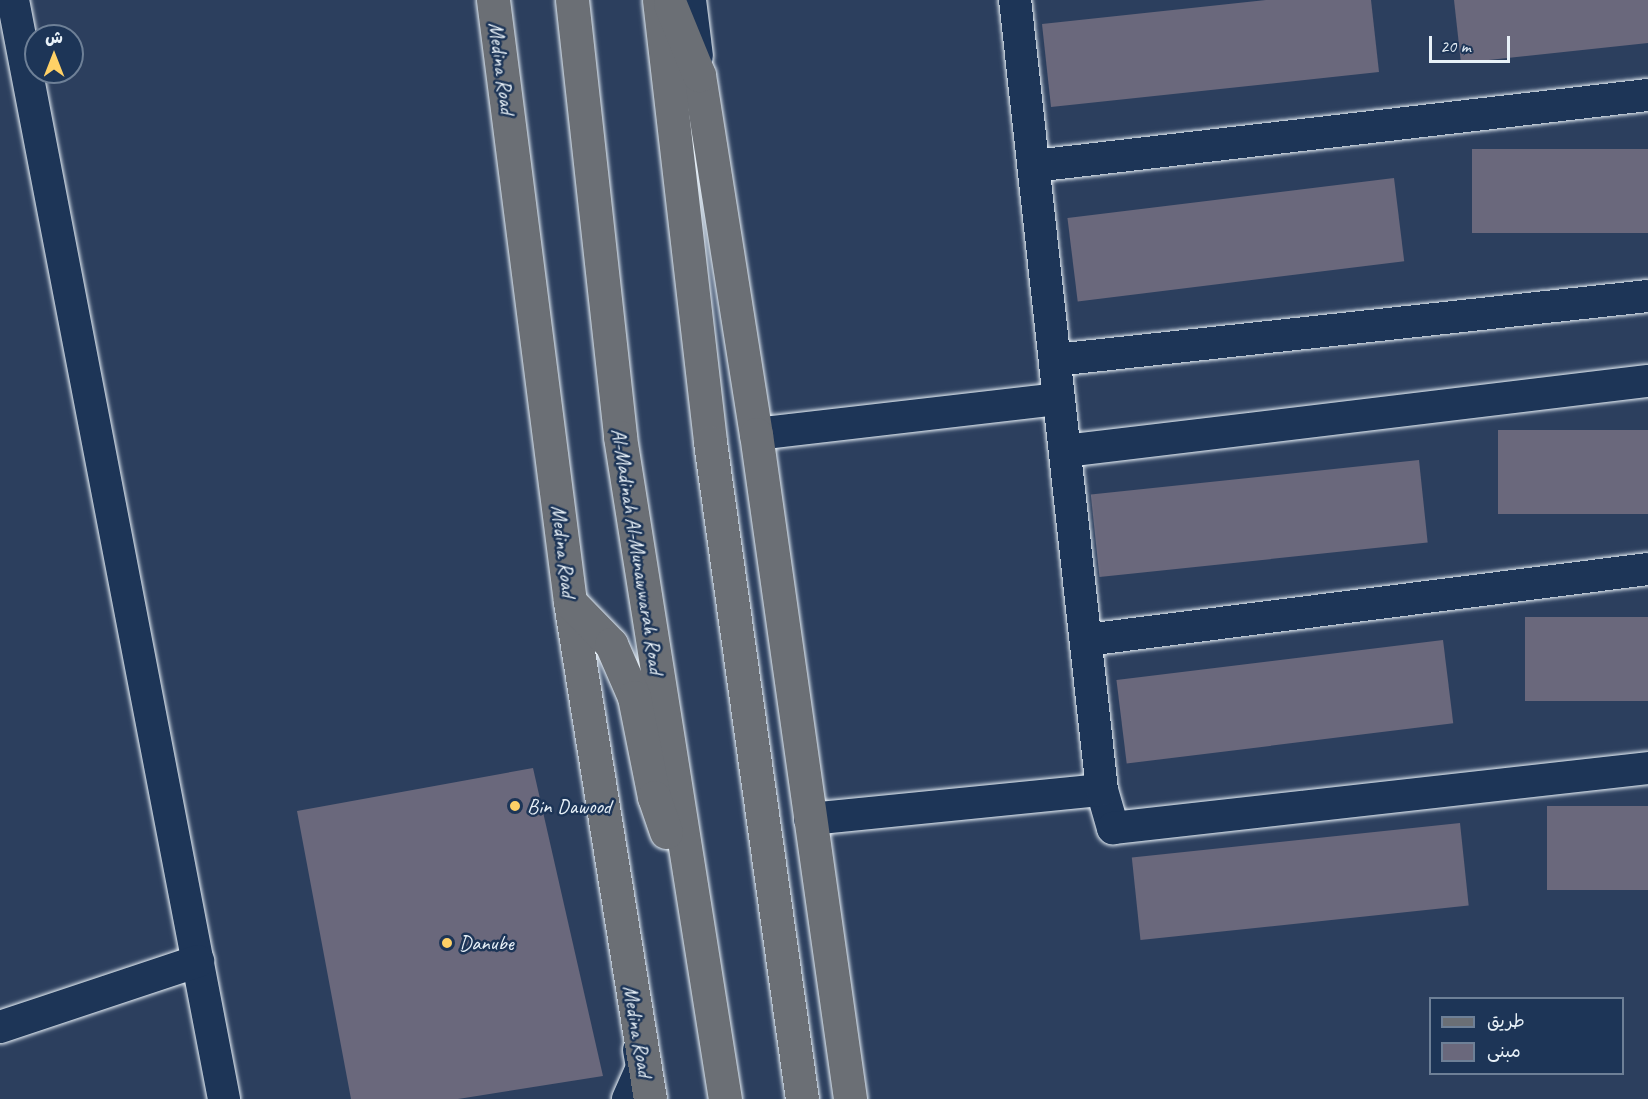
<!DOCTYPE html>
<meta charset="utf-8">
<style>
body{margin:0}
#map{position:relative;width:1648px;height:1099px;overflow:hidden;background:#2c3f5e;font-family:Caveat,"Playpen Sans Arabic",sans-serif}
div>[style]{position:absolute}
.building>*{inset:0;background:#6a687c;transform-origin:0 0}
.roads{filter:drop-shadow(0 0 2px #e8f1f8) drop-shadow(0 0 2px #e8f1f8)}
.minor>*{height:32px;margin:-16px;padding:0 16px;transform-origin:16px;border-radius:16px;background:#1d3557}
.primary>*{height:33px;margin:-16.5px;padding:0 16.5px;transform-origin:16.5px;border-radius:16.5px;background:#6b6f75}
.motorway>*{height:33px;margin:-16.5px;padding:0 16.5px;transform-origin:16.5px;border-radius:16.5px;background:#6b6f75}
.dots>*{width:16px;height:16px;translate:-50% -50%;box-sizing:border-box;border:3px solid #1d3557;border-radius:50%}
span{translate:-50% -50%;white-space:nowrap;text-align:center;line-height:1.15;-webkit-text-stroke:5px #1d3557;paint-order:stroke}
.street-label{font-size:21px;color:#e8f1f8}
.poi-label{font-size:21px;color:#e8f1f8}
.left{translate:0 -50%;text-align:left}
.legend{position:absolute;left:1429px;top:997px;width:195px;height:78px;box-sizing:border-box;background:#1d3557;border:2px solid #6e8097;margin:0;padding:8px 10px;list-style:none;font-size:18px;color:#e8f1f8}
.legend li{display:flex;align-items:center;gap:12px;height:30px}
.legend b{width:30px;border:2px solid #6e8097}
.north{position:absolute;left:24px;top:24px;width:60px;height:60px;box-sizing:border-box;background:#1d3557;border:2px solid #6e8097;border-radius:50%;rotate:0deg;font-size:16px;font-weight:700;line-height:24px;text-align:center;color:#e8f1f8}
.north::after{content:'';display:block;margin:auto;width:21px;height:27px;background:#ffd166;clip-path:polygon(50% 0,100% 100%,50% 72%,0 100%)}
.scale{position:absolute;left:1429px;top:36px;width:81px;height:27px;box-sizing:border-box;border:3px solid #e8f1f8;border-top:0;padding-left:8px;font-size:18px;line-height:21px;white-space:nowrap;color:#e8f1f8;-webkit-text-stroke:4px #1d3557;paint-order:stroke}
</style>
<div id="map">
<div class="building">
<i style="clip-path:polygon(1266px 0,1371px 0,1379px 72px,1051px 107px,1042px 24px)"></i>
<i style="clip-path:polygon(1454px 0,1648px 0,1648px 43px,1461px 63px)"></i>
<i style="left:1648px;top:149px;width:84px;height:176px;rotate:90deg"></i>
<i style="left:1394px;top:178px;width:84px;height:329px;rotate:83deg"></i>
<i style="left:1648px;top:430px;width:84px;height:150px;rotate:90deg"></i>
<i style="left:1419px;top:460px;width:83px;height:330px;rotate:84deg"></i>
<i style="left:1648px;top:617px;width:84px;height:123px;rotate:90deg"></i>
<i style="left:1443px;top:640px;width:84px;height:329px;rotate:83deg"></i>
<i style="clip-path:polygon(533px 768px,603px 1076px,458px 1099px,351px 1099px,297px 811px)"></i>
<i style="left:1648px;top:806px;width:84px;height:101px;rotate:90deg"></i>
<i style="left:1460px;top:823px;width:83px;height:330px;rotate:84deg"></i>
</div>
<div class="roads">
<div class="minor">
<i style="left:13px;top:0;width:1119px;rotate:79.13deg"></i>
<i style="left:690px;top:0;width:56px;rotate:82.9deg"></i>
<i style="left:1034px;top:166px;width:618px;rotate:-6.6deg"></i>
<i style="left:1055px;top:360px;width:596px;rotate:-6.16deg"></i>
<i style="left:756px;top:434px;width:305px;rotate:-6.6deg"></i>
<i style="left:1065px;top:451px;width:587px;rotate:-6.85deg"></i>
<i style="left:1086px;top:640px;width:566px;rotate:-7.2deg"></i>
<i style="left:1102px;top:790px;width:40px;rotate:74deg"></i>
<i style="left:1113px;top:828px;width:538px;rotate:-6.4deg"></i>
<i style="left:810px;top:819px;width:293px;rotate:-5.7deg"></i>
<i style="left:1102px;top:790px;width:795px;rotate:-96.28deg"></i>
<i style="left:0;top:1027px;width:209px;rotate:-18.4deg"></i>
<i style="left:628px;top:1099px;width:35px;rotate:-66deg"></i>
<i style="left:642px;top:1067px;width:17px;rotate:-100deg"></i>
</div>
<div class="primary">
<i style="left:493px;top:0;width:607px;rotate:82.71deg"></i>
<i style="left:570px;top:602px;width:503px;rotate:80.86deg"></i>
<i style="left:699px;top:75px;width:363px;rotate:81deg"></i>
<i style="left:756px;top:434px;width:672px;rotate:81.95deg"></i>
</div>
<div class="motorway">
<i style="left:572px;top:0;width:440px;rotate:83.7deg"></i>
<i style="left:620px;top:437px;width:670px;rotate:80.99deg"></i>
<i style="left:659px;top:0;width:445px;rotate:83.4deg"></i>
<i style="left:710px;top:442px;width:663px;rotate:82.03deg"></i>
<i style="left:670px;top:4px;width:77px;rotate:67.8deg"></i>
<i style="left:570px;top:602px;width:59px;rotate:45.7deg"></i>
<i style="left:611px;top:644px;width:58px;rotate:66.5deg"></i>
<i style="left:634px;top:697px;width:102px;rotate:78.7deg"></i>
<i style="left:654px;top:797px;width:37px;rotate:71deg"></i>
</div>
</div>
<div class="dots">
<i style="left:515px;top:806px;background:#ffd166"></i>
<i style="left:447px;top:943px;background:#ffd166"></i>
</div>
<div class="street-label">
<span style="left:502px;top:68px;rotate:82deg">Medina Road</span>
<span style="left:564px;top:551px;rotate:83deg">Medina Road</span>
<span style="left:638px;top:551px;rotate:81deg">Al-Madinah Al-Munawwarah Road</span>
<span style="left:638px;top:1031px;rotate:80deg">Medina Road</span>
</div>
<div class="poi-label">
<span class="left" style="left:527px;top:806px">Bin Dawood</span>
<span class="left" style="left:459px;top:943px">Danube</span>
</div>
<ul class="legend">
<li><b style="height:8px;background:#6b6f75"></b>طريق</li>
<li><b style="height:16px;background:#6a687c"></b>مبنى</li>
</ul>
<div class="north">ش</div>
<div class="scale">20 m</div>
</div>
